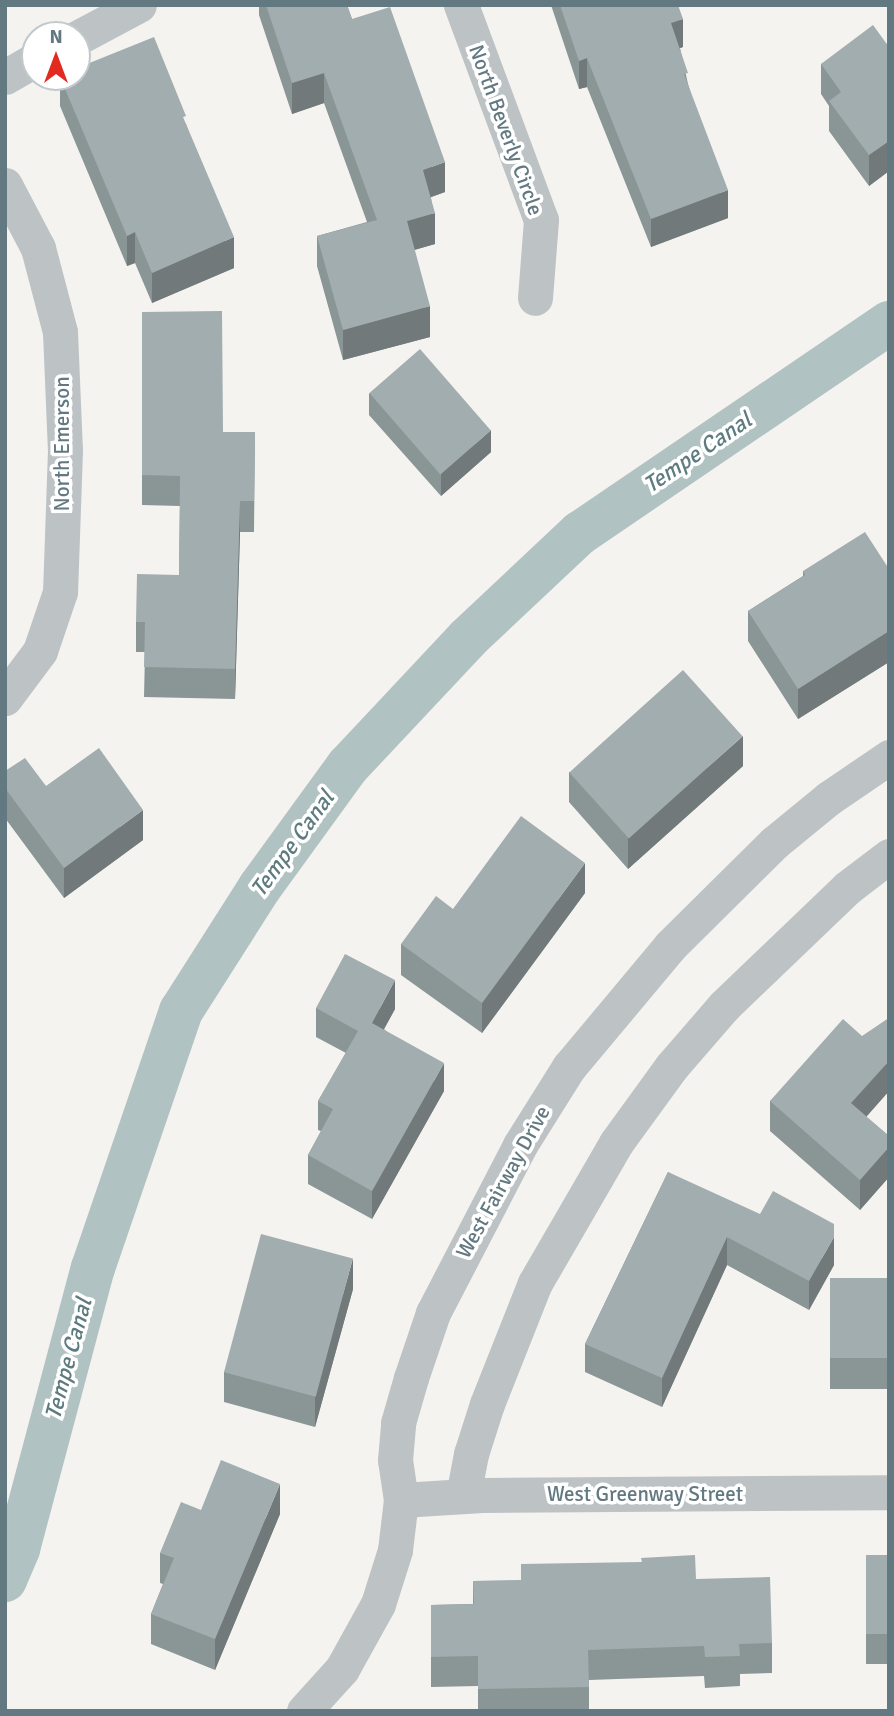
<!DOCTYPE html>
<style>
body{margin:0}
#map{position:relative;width:894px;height:1716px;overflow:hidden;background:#f4f3ef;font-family:Signika,sans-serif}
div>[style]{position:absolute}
.canal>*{height:44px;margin:-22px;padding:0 22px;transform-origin:22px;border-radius:22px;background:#b1c2c3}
.minor>*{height:35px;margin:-17.5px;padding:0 17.5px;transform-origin:17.5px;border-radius:17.5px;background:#bdc2c4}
.wall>*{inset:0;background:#8a9596;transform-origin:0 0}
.shaded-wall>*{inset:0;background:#71797a}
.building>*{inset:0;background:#a1adaf;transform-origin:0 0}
span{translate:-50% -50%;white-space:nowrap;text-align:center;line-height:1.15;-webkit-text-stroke:7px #fff;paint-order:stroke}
.street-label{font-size:21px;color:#637981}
.water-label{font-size:23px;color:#5e7b7f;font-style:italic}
.frame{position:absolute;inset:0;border:7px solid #637981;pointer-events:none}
.north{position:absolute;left:21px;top:21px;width:70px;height:70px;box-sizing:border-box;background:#fff;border:2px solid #c1c9cd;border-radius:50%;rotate:0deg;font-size:19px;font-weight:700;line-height:28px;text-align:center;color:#637981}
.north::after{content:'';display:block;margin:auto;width:24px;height:32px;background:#e22a21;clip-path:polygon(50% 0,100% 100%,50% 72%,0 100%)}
</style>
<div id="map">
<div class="canal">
<i style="left:5px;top:1580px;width:34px;rotate:-67deg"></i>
<i style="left:18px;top:1549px;width:291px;rotate:-75.1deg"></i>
<i style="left:93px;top:1268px;width:272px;rotate:-71.1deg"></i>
<i style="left:181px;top:1011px;width:147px;rotate:-57.5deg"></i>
<i style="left:260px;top:887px;width:150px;rotate:-54deg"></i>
<i style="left:348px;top:766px;width:175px;rotate:-46.8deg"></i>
<i style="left:468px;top:638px;width:154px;rotate:-43.2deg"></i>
<i style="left:580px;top:533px;width:374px;rotate:-34.2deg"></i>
</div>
<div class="minor">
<i style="left:461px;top:5px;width:229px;rotate:69.6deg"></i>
<i style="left:541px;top:220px;width:78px;rotate:94.4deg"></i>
<i style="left:77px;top:38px;width:70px;rotate:-28deg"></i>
<i style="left:5px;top:77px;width:34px;rotate:-30deg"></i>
<i style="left:5px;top:185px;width:71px;rotate:62.4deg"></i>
<i style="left:38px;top:248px;width:87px;rotate:75.3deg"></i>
<i style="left:60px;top:332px;width:118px;rotate:87.6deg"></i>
<i style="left:65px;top:450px;width:142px;rotate:92deg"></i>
<i style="left:60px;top:592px;width:62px;rotate:108.7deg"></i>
<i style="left:40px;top:651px;width:59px;rotate:126.7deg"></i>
<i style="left:463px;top:1496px;width:43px;rotate:-79.2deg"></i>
<i style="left:471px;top:1454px;width:52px;rotate:-72.3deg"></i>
<i style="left:487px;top:1404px;width:130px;rotate:-68.4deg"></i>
<i style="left:535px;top:1283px;width:162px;rotate:-59.9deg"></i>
<i style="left:616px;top:1143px;width:95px;rotate:-54deg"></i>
<i style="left:672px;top:1066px;width:79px;rotate:-49.1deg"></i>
<i style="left:724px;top:1006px;width:170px;rotate:-43.8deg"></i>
<i style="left:847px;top:888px;width:53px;rotate:-37.3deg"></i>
<i style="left:401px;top:1500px;width:81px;rotate:-3.5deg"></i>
<i style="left:482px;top:1495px;width:407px;rotate:-0.4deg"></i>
<i style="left:304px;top:1711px;width:57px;rotate:-47.9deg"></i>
<i style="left:342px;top:1669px;width:74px;rotate:-61deg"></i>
<i style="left:378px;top:1604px;width:57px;rotate:-72.5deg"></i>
<i style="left:395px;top:1550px;width:50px;rotate:-83.2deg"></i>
<i style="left:401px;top:1500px;width:40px;rotate:-98.5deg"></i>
<i style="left:395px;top:1460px;width:37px;rotate:-85deg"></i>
<i style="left:398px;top:1423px;width:47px;rotate:-73.9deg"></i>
<i style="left:411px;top:1378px;width:69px;rotate:-71.3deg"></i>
<i style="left:433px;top:1313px;width:189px;rotate:-62.6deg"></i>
<i style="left:520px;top:1145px;width:92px;rotate:-57.9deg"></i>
<i style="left:569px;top:1067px;width:158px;rotate:-50.1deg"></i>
<i style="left:670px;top:946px;width:146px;rotate:-44.7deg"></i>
<i style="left:774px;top:843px;width:71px;rotate:-39.3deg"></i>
<i style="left:829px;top:798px;width:73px;rotate:-34.3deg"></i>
</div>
<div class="wall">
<i style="clip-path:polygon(259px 5px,347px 5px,352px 19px,445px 192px,431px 197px,435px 244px,414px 250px,430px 337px,343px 360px,317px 266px,317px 236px,367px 222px,324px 103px,292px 114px,259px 15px)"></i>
<i style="clip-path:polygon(551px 5px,678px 5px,683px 47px,680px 48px,688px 84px,728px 218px,651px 247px,587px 87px,579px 89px)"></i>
<i style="clip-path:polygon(889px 47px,889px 171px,869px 186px,829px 131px,829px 106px,821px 94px,821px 64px)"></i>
<i style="clip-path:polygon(60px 77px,77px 77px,186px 124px,234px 268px,152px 303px,135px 263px,127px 266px,60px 106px)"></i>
<i style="clip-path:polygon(142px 312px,223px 432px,255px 432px,254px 532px,240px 532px,235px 699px,144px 697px,145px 652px,136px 652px,136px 622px,179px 575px,180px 506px,142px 505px)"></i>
<i style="clip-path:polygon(369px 393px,491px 452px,441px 496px,369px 415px)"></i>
<i style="clip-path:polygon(889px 569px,889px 662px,798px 719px,748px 641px,748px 611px,803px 576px,803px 571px)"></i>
<i style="clip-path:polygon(743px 766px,628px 869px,569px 802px,569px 772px)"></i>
<i style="clip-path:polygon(5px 771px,46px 786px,143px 840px,64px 898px,5px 818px)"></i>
<i style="clip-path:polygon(585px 893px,482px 1033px,401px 975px,401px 944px)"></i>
<i style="clip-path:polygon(316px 1008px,395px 1009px,384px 1029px,444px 1091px,372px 1219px,308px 1184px,308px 1155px,321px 1131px,318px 1130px,318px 1101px,346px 1053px,316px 1037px)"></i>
<i style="clip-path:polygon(889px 1018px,889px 1091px,866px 1117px,889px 1136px,889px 1177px,860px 1210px,770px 1131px,770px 1101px)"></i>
<i style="clip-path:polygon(668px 1172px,834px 1265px,809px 1310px,727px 1265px,662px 1407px,585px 1372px,585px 1344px)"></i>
<i style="left:889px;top:1278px;width:111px;height:59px;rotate:90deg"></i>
<i style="clip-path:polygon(353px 1289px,315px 1427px,224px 1402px,224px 1372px)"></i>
<i style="clip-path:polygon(280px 1514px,215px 1670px,151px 1644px,151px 1614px,163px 1584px,160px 1583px,160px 1553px)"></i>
<i style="left:866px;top:1555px;width:23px;height:109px"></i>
<i style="clip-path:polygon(696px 1579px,772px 1643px,772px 1673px,740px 1674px,740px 1686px,705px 1688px,704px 1676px,589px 1680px,589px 1711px,478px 1711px,478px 1686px,431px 1687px,431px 1605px,473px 1604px,473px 1581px)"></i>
</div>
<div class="shaded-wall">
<i style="clip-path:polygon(683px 19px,683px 47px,671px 51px,671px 23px)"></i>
<i style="clip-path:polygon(587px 58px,587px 87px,579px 89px,579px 61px)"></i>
<i style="clip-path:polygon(324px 73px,324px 103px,292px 114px,292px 83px)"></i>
<i style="clip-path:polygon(889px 141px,889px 171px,869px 186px,869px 155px)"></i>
<i style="clip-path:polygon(445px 162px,445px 192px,423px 200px,423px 170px)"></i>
<i style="clip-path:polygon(728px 190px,728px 218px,651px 247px,651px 219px)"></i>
<i style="clip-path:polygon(435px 213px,435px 244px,407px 252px,407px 221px)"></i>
<i style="clip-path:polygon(135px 232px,135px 263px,127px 266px,127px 236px)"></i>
<i style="clip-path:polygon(234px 237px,234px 268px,152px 303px,152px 273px)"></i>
<i style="clip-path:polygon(430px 306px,430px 337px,343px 360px,343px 330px)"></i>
<i style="clip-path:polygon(491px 430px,491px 452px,441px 496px,441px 474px)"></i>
<i style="clip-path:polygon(240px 501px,240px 532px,235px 699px,235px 669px)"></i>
<i style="clip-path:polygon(889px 631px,889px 662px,798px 719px,798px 689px)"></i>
<i style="clip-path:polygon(743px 736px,743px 766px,628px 869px,628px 838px)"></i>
<i style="clip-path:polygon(143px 810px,143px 840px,64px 898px,64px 868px)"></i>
<i style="clip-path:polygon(585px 863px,585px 893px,482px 1033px,482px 1003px)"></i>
<i style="clip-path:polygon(395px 980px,395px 1009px,372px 1051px,372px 1023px)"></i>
<i style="clip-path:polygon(889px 1061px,889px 1091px,851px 1134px,851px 1103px)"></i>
<i style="clip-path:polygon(444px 1063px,444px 1091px,372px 1219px,372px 1191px)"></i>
<i style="clip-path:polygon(889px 1147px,889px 1177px,860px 1210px,860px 1180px)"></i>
<i style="clip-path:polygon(727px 1237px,727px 1265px,662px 1407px,662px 1378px)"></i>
<i style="clip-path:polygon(834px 1237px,834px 1265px,809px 1310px,809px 1281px)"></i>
<i style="clip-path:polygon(353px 1258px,353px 1289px,315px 1427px,315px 1396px)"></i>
<i style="clip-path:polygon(280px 1484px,280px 1514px,215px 1670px,215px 1639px)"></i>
</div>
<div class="building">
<i style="clip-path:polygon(266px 5px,347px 5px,352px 19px,390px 7px,445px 162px,423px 170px,435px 213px,407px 221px,430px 306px,343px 330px,317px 236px,377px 220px,324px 73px,292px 83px)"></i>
<i style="clip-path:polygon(560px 5px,678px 5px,683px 19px,671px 23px,688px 73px,684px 74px,728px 190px,651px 219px,587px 58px,579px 61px)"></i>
<i style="clip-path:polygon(873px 25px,889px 47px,889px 141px,869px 155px,829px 101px,841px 92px,821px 64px)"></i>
<i style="clip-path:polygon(154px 37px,186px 116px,183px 117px,234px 237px,152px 273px,135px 232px,127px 236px,60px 77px,77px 77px,77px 68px)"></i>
<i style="clip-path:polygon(222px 311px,223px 432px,255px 432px,254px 501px,240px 501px,235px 669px,144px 667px,145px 622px,136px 622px,137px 574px,179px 575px,180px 476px,142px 475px,142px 312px)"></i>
<i style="left:420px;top:349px;width:108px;height:67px;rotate:49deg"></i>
<i style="clip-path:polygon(865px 532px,889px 569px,889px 631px,798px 689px,748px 611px,805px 575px,803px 571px)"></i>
<i style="left:683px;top:670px;width:89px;height:153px;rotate:48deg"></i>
<i style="clip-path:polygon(99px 748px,143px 810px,64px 868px,5px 788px,5px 771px,25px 758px,46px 786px)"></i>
<i style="clip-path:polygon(521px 816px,585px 863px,482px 1003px,401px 944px,436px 896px,453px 909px)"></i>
<i style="clip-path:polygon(345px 954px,395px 980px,372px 1023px,444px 1063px,372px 1191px,308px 1155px,333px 1109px,318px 1101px,358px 1031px,316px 1008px)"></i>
<i style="clip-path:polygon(889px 1018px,889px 1061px,851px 1103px,889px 1136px,889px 1147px,860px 1180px,770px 1101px,843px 1019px,862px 1036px)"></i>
<i style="clip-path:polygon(668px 1172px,760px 1214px,773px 1191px,834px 1224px,834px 1237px,809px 1281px,727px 1237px,662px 1378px,585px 1344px)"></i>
<i style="left:261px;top:1234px;width:95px;height:143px;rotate:15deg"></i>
<i style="left:889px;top:1278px;width:80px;height:59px;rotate:90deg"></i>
<i style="clip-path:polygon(221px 1460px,280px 1484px,215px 1639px,151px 1614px,174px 1558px,160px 1553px,181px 1502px,201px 1510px)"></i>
<i style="clip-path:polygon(695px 1555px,696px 1579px,770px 1577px,772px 1643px,739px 1644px,740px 1656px,705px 1657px,704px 1646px,588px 1650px,589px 1687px,478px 1689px,478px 1656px,431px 1657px,431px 1605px,474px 1604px,473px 1581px,521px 1580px,521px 1564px,642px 1562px,641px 1558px)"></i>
<i style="left:866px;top:1555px;width:23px;height:79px"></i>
</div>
<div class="street-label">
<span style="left:506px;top:130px;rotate:70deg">North Beverly Circle</span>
<span style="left:62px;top:444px;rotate:-90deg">North Emerson</span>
<span style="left:503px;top:1182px;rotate:-61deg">West Fairway Drive</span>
<span style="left:645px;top:1494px">West Greenway Street</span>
</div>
<div class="water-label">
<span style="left:698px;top:453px;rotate:-34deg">Tempe Canal</span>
<span style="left:293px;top:844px;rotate:-54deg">Tempe Canal</span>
<span style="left:69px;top:1359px;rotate:-75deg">Tempe Canal</span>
</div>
<div class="frame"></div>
<div class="north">N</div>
</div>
